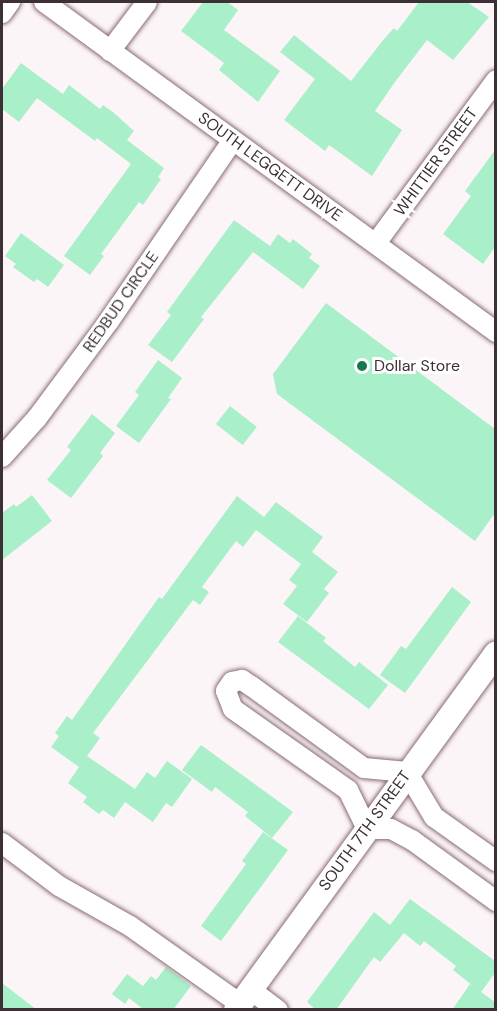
<!DOCTYPE html>
<style>
body{margin:0}
#map{position:relative;width:497px;height:1011px;overflow:hidden;background:#fcf5f7;font-family:"DM Sans",sans-serif}
div>[style]{position:absolute}
.building>*{inset:0;background:#a9efc9;transform-origin:0 0}
.roads{filter:drop-shadow(0 0 2px #896c75) drop-shadow(0 0 2px #896c75)}
.minor>*{height:20px;margin:-10px;padding:0 10px;transform-origin:10px;border-radius:10px;background:#fff}
.major>*{height:24px;margin:-12px;padding:0 12px;transform-origin:12px;border-radius:12px;background:#fff}
.dots>*{width:16px;height:16px;translate:-50% -50%;box-sizing:border-box;border:3px solid #fff;border-radius:50%}
span{translate:-50% -50%;white-space:nowrap;text-align:center;line-height:1.15;-webkit-text-stroke:6px #fff;paint-order:stroke}
.street-label{font-size:16px;color:#3d3034}
.poi-label{font-size:16px;color:#3d3034}
.left{translate:0 -50%;text-align:left}
.frame{position:absolute;inset:0;border:3px solid #3d3034;pointer-events:none}
</style>
<div id="map">
<div class="building">
<i style="clip-path:polygon(203px 2px,227px 2px,238px 10px,224px 30px,280px 71px,258px 102px,219px 70px,224px 63px,181px 31px)"></i>
<i style="clip-path:polygon(419px 2px,467px 2px,489px 17px,453px 60px,427px 40px,395px 82px,375px 111px,402px 130px,372px 176px,329px 145px,325px 151px,284px 120px,315px 79px,280px 52px,294px 35px,351px 81px,384px 39px,394px 28px,397px 31px)"></i>
<i style="clip-path:polygon(21px 63px,63px 94px,69px 85px,100px 109px,103px 105px,114px 113px,134px 131px,127px 140px,164px 168px,158px 177px,161px 179px,143px 205px,139px 202px,101px 254px,104px 256px,90px 275px,64px 256px,131px 164px,97px 138px,95px 141px,37px 98px,19px 122px,2px 109px,2px 89px)"></i>
<i style="clip-path:polygon(495px 150px,495px 247px,483px 264px,443px 234px,471px 196px,465px 191px)"></i>
<i style="clip-path:polygon(234px 220px,270px 246px,278px 234px,290px 243px,293px 239px,312px 254px,309px 258px,320px 266px,303px 289px,253px 252px,201px 317px,204px 319px,172px 362px,148px 345px,171px 315px,167px 312px)"></i>
<i style="clip-path:polygon(21px 233px,64px 265px,48px 287px,37px 279px,34px 282px,13px 267px,16px 264px,5px 256px)"></i>
<i style="clip-path:polygon(326px 303px,495px 429px,495px 513px,475px 541px,277px 394px,273px 374px)"></i>
<i style="clip-path:polygon(158px 360px,182px 378px,168px 398px,171px 399px,139px 443px,116px 426px,139px 395px,135px 392px)"></i>
<i style="left:230px;top:406px;width:34px;height:23px;rotate:38deg"></i>
<i style="clip-path:polygon(92px 414px,115px 433px,100px 453px,103px 456px,71px 498px,47px 480px,71px 450px,67px 447px)"></i>
<i style="clip-path:polygon(32px 495px,52px 521px,2px 560px,2px 513px,14px 504px,16px 507px)"></i>
<i style="clip-path:polygon(237px 496px,264px 517px,276px 502px,323px 537px,312px 552px,338px 572px,324px 589px,329px 593px,307px 622px,283px 604px,297px 586px,289px 580px,301px 564px,256px 530px,243px 547px,236px 541px,202px 587px,209px 592px,200px 605px,193px 600px,93px 733px,100px 738px,87px 756px,135px 789px,147px 772px,155px 778px,167px 761px,192px 779px,172px 807px,166px 803px,153px 822px,125px 802px,114px 818px,103px 810px,99px 814px,83px 802px,87px 797px,68px 783px,79px 767px,51px 747px,59px 736px,55px 733px,67px 716px,72px 720px,159px 597px,162px 599px)"></i>
<i style="clip-path:polygon(452px 587px,471px 602px,405px 693px,380px 675px,401px 646px,406px 649px)"></i>
<i style="clip-path:polygon(298px 616px,326px 638px,323px 641px,355px 667px,359px 662px,388px 685px,369px 709px,278px 642px)"></i>
<i style="clip-path:polygon(201px 745px,293px 812px,272px 838px,245px 816px,248px 812px,215px 787px,212px 792px,182px 770px)"></i>
<i style="clip-path:polygon(263px 832px,288px 850px,221px 941px,201px 926px,246px 864px,242px 861px)"></i>
<i style="clip-path:polygon(410px 899px,495px 961px,495px 973px,481px 992px,495px 1002px,495px 1010px,452px 1010px,470px 984px,478px 990px,453px 970px,456px 966px,424px 941px,420px 946px,404px 933px,380px 962px,374px 957px,336px 1010px,316px 1010px,307px 1002px,374px 912px,390px 925px)"></i>
<i style="clip-path:polygon(166px 967px,191px 986px,173px 1010px,144px 1010px,129px 998px,125px 1004px,112px 994px,127px 974px,143px 986px,151px 976px,156px 980px)"></i>
<i style="clip-path:polygon(2px 983px,37px 1010px,2px 1010px)"></i>
</div>
<div class="roads">
<div class="minor">
<i style="left:44px;top:2px;width:560px;rotate:36.13deg"></i>
<i style="left:2px;top:13px;width:14px;rotate:-54deg"></i>
<i style="left:110px;top:51px;width:61px;rotate:-52.9deg"></i>
<i style="left:376px;top:243px;width:202px;rotate:-53.6deg"></i>
<i style="left:2px;top:457px;width:52px;rotate:-48.1deg"></i>
<i style="left:37px;top:418px;width:121px;rotate:-53.4deg"></i>
<i style="left:109px;top:321px;width:219px;rotate:-55.6deg"></i>
<i style="left:2px;top:843px;width:71px;rotate:37deg"></i>
<i style="left:59px;top:886px;width:81px;rotate:29.4deg"></i>
<i style="left:130px;top:926px;width:135px;rotate:35.3deg"></i>
<i style="left:496px;top:861px;width:76px;rotate:-144.6deg"></i>
<i style="left:434px;top:817px;width:52px;rotate:-121deg"></i>
<i style="left:407px;top:772px;width:43px;rotate:-174.7deg"></i>
<i style="left:364px;top:768px;width:140px;rotate:-144deg"></i>
<i style="left:251px;top:686px;width:11px;rotate:-146deg"></i>
<i style="left:242px;top:680px;width:10px;rotate:169deg"></i>
<i style="left:232px;top:682px;width:11px;rotate:124deg"></i>
<i style="left:226px;top:691px;width:19px;rotate:69deg"></i>
<i style="left:233px;top:709px;width:141px;rotate:35.2deg"></i>
<i style="left:348px;top:790px;width:43px;rotate:64deg"></i>
<i style="left:367px;top:829px;width:24px"></i>
<i style="left:391px;top:829px;width:24px;rotate:28deg"></i>
<i style="left:412px;top:840px;width:104px;rotate:36deg"></i>
<i style="left:251px;top:990px;width:34px;rotate:37deg"></i>
</div>
<div class="major">
<i style="left:236px;top:1010px;width:441px;rotate:-53.9deg"></i>
</div>
</div>
<div class="dots">
<i style="left:362px;top:366px;background:#147850"></i>
</div>
<div class="street-label">
<span style="left:436px;top:162px;rotate:-54deg">WHITTIER STREET</span>
<span style="left:270px;top:167px;rotate:36deg">SOUTH LEGGETT DRIVE</span>
<span style="left:121px;top:302px;rotate:-55deg">REDBUD CIRCLE</span>
<span style="left:365px;top:831px;rotate:-54deg">SOUTH 7TH STREET</span>
</div>
<div class="poi-label">
<span class="left" style="left:374px;top:366px">Dollar Store</span>
</div>
<div class="frame"></div>
</div>
